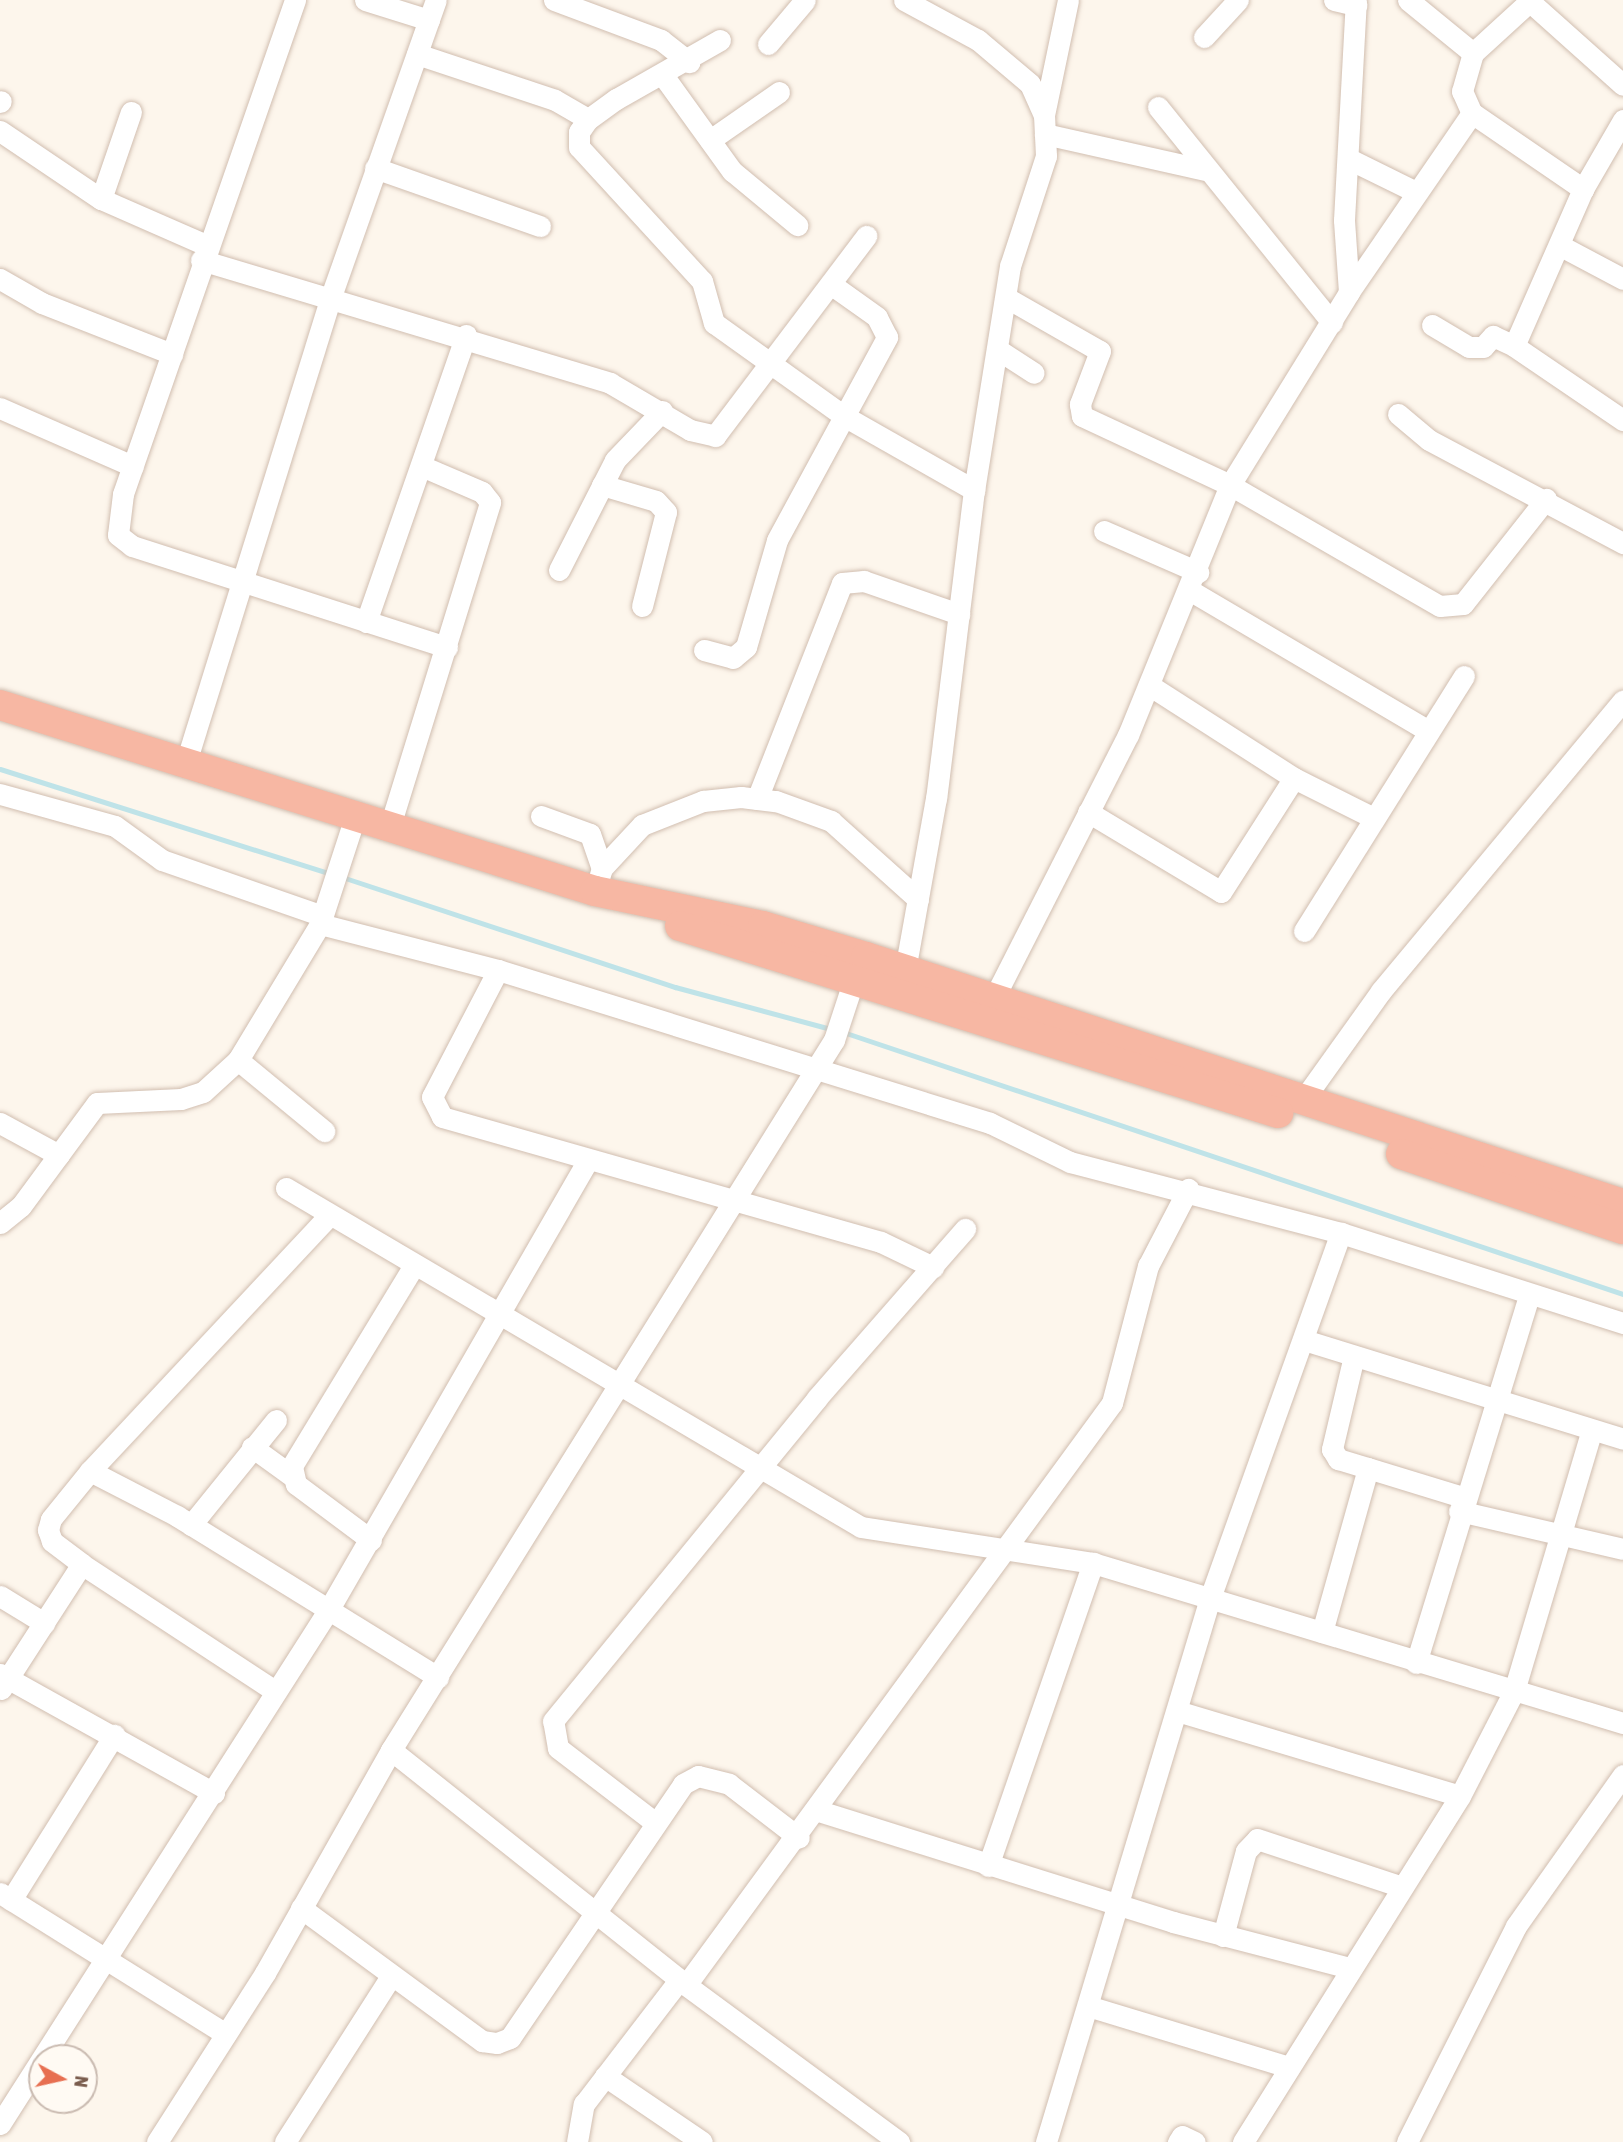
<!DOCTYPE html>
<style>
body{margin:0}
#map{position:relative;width:1623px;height:2142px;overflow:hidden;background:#fdf6ec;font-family:"Asap Condensed",sans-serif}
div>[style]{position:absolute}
.stream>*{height:5px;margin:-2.5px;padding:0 2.5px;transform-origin:2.5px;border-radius:2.5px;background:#bfe3e8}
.roads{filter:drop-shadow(0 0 2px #d1beb0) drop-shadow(0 0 2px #d1beb0)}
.minor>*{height:21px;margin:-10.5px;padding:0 10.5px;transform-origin:10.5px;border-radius:10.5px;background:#fff}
.highway>*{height:30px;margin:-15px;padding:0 15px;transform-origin:15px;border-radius:15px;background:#f7b7a3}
span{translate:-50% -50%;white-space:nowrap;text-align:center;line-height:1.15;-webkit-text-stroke:7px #fffaf3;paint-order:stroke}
.north{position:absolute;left:28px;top:2044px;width:70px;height:70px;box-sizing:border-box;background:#fffaf3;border:2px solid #cabbb1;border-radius:50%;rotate:98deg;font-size:19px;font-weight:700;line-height:28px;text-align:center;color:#7a5c4d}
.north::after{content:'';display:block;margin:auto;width:24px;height:32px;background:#e76f51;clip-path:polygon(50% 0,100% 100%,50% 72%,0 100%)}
</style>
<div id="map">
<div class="stream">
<i style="left:0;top:769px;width:348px;rotate:17.6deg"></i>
<i style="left:342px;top:877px;width:351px;rotate:18.3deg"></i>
<i style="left:675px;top:987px;width:165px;rotate:15.1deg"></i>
<i style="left:843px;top:1032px;width:823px;rotate:18.57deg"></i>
</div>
<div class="roads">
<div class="minor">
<i style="left:295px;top:0;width:523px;rotate:109.2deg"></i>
<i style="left:123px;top:494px;width:41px;rotate:97deg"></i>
<i style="left:118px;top:535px;width:18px;rotate:38deg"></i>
<i style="left:132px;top:546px;width:331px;rotate:17.8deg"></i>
<i style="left:365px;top:0;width:67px;rotate:17.4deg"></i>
<i style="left:554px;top:0;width:114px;rotate:20.5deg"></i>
<i style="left:661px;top:40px;width:36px;rotate:38deg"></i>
<i style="left:904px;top:0;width:84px;rotate:28.4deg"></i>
<i style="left:978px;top:40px;width:68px;rotate:40.2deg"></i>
<i style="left:1030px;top:84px;width:34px;rotate:66deg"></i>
<i style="left:1044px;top:115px;width:41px;rotate:87.2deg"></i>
<i style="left:1046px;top:156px;width:116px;rotate:108.1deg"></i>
<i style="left:1010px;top:266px;width:227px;rotate:99.1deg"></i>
<i style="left:974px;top:490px;width:310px;rotate:97deg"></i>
<i style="left:936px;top:798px;width:175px;rotate:100.2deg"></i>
<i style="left:1334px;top:0;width:23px;rotate:13deg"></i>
<i style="left:1408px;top:0;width:84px;rotate:39.2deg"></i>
<i style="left:1528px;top:0;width:127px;rotate:41.8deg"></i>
<i style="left:1530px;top:1px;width:77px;rotate:137.6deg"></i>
<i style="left:1473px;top:53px;width:40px;rotate:106deg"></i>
<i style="left:1462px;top:91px;width:24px;rotate:66deg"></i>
<i style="left:1472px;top:113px;width:135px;rotate:34.4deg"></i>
<i style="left:1204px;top:37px;width:50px;rotate:-47.4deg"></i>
<i style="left:720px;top:40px;width:120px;rotate:150.4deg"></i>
<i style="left:616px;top:99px;width:34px;rotate:144deg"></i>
<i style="left:588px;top:119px;width:16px;rotate:125deg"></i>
<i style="left:579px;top:132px;width:15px;rotate:90deg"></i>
<i style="left:579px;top:147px;width:182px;rotate:47.5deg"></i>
<i style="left:702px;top:281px;width:44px;rotate:74.1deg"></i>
<i style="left:714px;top:323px;width:160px;rotate:35.6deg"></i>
<i style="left:844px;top:416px;width:150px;rotate:29.6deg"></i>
<i style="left:768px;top:44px;width:57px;rotate:-49.9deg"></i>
<i style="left:417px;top:54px;width:145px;rotate:18.4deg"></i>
<i style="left:555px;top:100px;width:38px;rotate:30deg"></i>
<i style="left:662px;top:74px;width:120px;rotate:54.2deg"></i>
<i style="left:732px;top:171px;width:85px;rotate:39.7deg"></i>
<i style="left:0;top:102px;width:1px;rotate:-45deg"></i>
<i style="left:1158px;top:107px;width:277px;rotate:51.1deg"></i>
<i style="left:1044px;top:115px;width:117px;rotate:-78.2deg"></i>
<i style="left:1623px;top:120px;width:80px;rotate:120.1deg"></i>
<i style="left:1583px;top:189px;width:171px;rotate:113.7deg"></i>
<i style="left:1514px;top:346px;width:132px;rotate:34.2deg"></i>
<i style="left:0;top:131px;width:122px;rotate:34deg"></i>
<i style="left:101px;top:199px;width:115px;rotate:23.7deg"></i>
<i style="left:1045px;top:134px;width:164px;rotate:12.7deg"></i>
<i style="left:710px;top:140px;width:84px;rotate:-34.8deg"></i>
<i style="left:1349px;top:159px;width:75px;rotate:26.2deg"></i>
<i style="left:375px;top:168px;width:175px;rotate:19.4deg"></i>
<i style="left:101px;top:199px;width:92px;rotate:-71deg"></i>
<i style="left:1559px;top:245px;width:72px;rotate:28deg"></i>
<i style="left:201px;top:260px;width:427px;rotate:16.7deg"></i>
<i style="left:610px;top:383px;width:93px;rotate:30.4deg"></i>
<i style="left:690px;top:430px;width:26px;rotate:13deg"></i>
<i style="left:715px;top:436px;width:251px;rotate:-52.9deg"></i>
<i style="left:0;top:279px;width:48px;rotate:29.7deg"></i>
<i style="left:42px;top:303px;width:140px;rotate:21.4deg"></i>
<i style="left:1349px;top:292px;width:72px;rotate:-94deg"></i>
<i style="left:1344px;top:220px;width:220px;rotate:-86.9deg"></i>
<i style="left:1007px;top:298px;width:107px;rotate:29.7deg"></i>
<i style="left:1100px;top:351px;width:57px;rotate:110.7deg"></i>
<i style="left:1080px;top:404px;width:12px;rotate:81deg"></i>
<i style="left:1082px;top:416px;width:163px;rotate:25deg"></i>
<i style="left:1230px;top:485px;width:242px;rotate:30deg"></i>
<i style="left:1440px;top:606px;width:23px;rotate:-5deg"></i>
<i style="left:1463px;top:604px;width:134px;rotate:-51.7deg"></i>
<i style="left:1432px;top:325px;width:43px;rotate:30.7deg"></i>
<i style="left:1469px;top:347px;width:14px"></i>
<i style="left:1483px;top:347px;width:15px;rotate:-48deg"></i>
<i style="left:1493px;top:336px;width:23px;rotate:25deg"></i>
<i style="left:1000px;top:351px;width:40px;rotate:32.9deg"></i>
<i style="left:0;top:408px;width:145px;rotate:23.6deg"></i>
<i style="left:1398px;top:414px;width:40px;rotate:40deg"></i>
<i style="left:1429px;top:440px;width:220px;rotate:28deg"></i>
<i style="left:602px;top:485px;width:56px;rotate:16.5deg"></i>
<i style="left:656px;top:501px;width:15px;rotate:48deg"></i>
<i style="left:666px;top:512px;width:97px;rotate:104.3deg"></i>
<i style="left:1104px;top:531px;width:103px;rotate:23.6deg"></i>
<i style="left:559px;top:570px;width:123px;rotate:-63deg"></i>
<i style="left:615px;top:460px;width:68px;rotate:-46.2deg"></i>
<i style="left:1191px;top:591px;width:276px;rotate:30.5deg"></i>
<i style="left:366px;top:622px;width:304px;rotate:-70.8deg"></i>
<i style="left:704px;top:650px;width:30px;rotate:15deg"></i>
<i style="left:733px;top:658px;width:17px;rotate:-40deg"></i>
<i style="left:746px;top:647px;width:111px;rotate:-73.8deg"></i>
<i style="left:777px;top:540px;width:231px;rotate:-61.5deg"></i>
<i style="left:887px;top:337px;width:22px;rotate:-117deg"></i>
<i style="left:877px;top:317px;width:55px;rotate:-144.6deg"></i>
<i style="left:1149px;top:685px;width:172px;rotate:32.7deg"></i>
<i style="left:1294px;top:778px;width:89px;rotate:26.6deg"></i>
<i style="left:186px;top:762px;width:485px;rotate:-72.7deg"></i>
<i style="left:330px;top:299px;width:317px;rotate:-70.5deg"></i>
<i style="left:0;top:794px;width:119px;rotate:15.5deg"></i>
<i style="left:115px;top:826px;width:58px;rotate:35.9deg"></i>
<i style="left:162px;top:860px;width:170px;rotate:19.2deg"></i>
<i style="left:757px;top:799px;width:232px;rotate:-68.5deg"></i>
<i style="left:842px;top:583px;width:22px;rotate:-5deg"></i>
<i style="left:864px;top:581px;width:101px;rotate:19.2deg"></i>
<i style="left:1088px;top:812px;width:155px;rotate:31deg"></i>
<i style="left:1221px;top:892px;width:135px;rotate:-57.4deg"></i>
<i style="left:541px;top:816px;width:52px;rotate:20.2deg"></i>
<i style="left:590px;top:834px;width:36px;rotate:71deg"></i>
<i style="left:389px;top:829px;width:342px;rotate:-72.8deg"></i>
<i style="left:490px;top:502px;width:13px;rotate:-129deg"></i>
<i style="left:482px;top:492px;width:63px;rotate:-156.7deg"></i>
<i style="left:595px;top:891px;width:24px;rotate:-73deg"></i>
<i style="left:602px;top:868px;width:59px;rotate:-47.1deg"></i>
<i style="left:642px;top:825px;width:66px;rotate:-21.5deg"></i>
<i style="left:703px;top:801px;width:38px;rotate:-6deg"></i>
<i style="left:741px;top:797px;width:35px;rotate:7deg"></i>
<i style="left:776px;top:801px;width:59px;rotate:20deg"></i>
<i style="left:831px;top:821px;width:117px;rotate:41.9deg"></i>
<i style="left:320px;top:924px;width:184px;rotate:14.5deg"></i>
<i style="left:498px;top:970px;width:515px;rotate:17.27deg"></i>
<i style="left:990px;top:1123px;width:89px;rotate:26deg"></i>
<i style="left:1070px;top:1162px;width:280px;rotate:14.7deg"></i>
<i style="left:1341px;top:1233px;width:296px;rotate:17.7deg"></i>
<i style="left:1304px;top:931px;width:301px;rotate:-57.9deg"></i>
<i style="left:498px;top:970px;width:143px;rotate:117.5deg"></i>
<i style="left:432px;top:1097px;width:22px;rotate:63deg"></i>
<i style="left:442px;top:1117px;width:456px;rotate:15.9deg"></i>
<i style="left:881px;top:1242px;width:58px;rotate:25.7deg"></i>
<i style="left:995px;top:996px;width:293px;rotate:-63deg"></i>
<i style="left:1128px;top:735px;width:270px;rotate:-67.8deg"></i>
<i style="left:1230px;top:485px;width:227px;rotate:-58.3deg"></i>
<i style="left:1349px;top:292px;width:217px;rotate:-55.5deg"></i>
<i style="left:238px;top:1060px;width:112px;rotate:39.5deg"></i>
<i style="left:1303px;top:1100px;width:134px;rotate:-54.4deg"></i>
<i style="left:1381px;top:991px;width:378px;rotate:-50.2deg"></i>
<i style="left:0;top:1123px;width:67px;rotate:28.5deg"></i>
<i style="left:286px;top:1188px;width:667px;rotate:30.52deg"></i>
<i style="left:861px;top:1527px;width:235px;rotate:8.8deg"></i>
<i style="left:1093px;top:1563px;width:554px;rotate:16.8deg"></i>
<i style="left:0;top:1223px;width:27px;rotate:-39deg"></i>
<i style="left:21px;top:1206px;width:128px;rotate:-53.6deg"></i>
<i style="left:97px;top:1103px;width:84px;rotate:-2.7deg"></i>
<i style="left:181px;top:1099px;width:23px;rotate:-18deg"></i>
<i style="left:203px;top:1092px;width:47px;rotate:-42.4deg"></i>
<i style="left:238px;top:1060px;width:159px;rotate:-58.9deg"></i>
<i style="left:320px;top:924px;width:113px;rotate:-71.9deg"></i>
<i style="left:1304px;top:1340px;width:334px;rotate:17.2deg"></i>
<i style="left:1354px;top:1356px;width:96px;rotate:103.3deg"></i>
<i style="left:1332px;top:1449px;width:12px;rotate:59deg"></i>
<i style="left:1338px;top:1459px;width:31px;rotate:17deg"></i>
<i style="left:252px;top:1447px;width:49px;rotate:35.9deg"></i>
<i style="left:90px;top:1471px;width:98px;rotate:27.3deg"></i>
<i style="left:177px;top:1516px;width:307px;rotate:31.7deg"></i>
<i style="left:1459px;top:1511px;width:168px;rotate:13deg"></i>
<i style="left:191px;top:1525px;width:135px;rotate:-51deg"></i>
<i style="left:371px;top:1540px;width:94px;rotate:-143.3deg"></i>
<i style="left:296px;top:1484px;width:18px;rotate:-103deg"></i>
<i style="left:292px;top:1466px;width:235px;rotate:-58.7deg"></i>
<i style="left:0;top:1596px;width:52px;rotate:31.5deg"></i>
<i style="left:1322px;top:1632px;width:170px;rotate:-74.3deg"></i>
<i style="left:1368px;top:1468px;width:98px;rotate:17.1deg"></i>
<i style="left:1416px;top:1663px;width:385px;rotate:-72.9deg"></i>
<i style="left:0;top:1674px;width:245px;rotate:29.1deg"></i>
<i style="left:1px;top:1689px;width:149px;rotate:-57.1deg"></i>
<i style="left:275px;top:1691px;width:231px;rotate:-146.7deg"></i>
<i style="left:82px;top:1564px;width:38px;rotate:-143deg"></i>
<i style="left:52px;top:1541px;width:12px;rotate:-110deg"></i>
<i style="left:48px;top:1530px;width:11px;rotate:-75deg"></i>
<i style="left:51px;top:1519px;width:62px;rotate:-50.9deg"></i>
<i style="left:90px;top:1471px;width:349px;rotate:-46.9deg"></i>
<i style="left:1177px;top:1711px;width:295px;rotate:16.7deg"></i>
<i style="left:391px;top:1750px;width:377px;rotate:38.5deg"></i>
<i style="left:686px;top:1985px;width:265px;rotate:36.4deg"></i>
<i style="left:819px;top:1811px;width:371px;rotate:17.4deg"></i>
<i style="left:1173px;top:1922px;width:182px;rotate:14.6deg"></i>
<i style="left:653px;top:1821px;width:120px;rotate:-142.5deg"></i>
<i style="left:558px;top:1748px;width:27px;rotate:-100deg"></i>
<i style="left:553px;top:1721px;width:417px;rotate:-50.7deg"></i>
<i style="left:817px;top:1398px;width:225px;rotate:-48.8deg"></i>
<i style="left:988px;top:1866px;width:321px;rotate:-70.9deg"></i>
<i style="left:0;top:1893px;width:266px;rotate:32deg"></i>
<i style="left:11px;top:1900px;width:195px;rotate:-58deg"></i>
<i style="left:301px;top:1908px;width:225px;rotate:36.3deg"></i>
<i style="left:482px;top:2041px;width:15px;rotate:8deg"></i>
<i style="left:497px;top:2043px;width:14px;rotate:-21deg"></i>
<i style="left:510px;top:2038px;width:307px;rotate:-55.7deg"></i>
<i style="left:683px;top:1784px;width:17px;rotate:-28deg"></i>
<i style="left:698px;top:1776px;width:32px;rotate:14deg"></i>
<i style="left:729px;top:1784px;width:88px;rotate:37.6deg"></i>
<i style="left:1223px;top:1936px;width:88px;rotate:-74.9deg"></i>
<i style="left:1246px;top:1851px;width:16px;rotate:-47deg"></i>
<i style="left:1257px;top:1839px;width:153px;rotate:18.3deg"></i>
<i style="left:686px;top:1985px;width:721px;rotate:-53.8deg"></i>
<i style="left:1112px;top:1403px;width:142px;rotate:-75.3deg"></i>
<i style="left:1148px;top:1266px;width:87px;rotate:-62.5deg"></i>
<i style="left:1088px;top:2006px;width:210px;rotate:16.9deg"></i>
<i style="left:605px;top:2076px;width:117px;rotate:34.2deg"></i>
<i style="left:0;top:2124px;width:611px;rotate:-57.43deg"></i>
<i style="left:329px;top:1609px;width:518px;rotate:-60.02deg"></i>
<i style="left:157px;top:2142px;width:201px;rotate:-57.4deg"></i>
<i style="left:265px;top:1973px;width:256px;rotate:-60.5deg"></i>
<i style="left:391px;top:1750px;width:837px;rotate:-58.04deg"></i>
<i style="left:834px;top:1040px;width:64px;rotate:-71.8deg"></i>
<i style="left:285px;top:2142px;width:198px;rotate:-57.4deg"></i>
<i style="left:577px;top:2142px;width:39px;rotate:-80deg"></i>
<i style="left:584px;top:2104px;width:156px;rotate:-52.5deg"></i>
<i style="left:1046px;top:2142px;width:568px;rotate:-73.22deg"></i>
<i style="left:1210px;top:1598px;width:388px;rotate:-70.3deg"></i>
<i style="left:1178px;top:2142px;width:7px;rotate:-56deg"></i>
<i style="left:1182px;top:2136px;width:14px;rotate:25deg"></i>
<i style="left:1243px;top:2142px;width:408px;rotate:-57.9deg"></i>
<i style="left:1460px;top:1796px;width:118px;rotate:-62.8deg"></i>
<i style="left:1514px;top:1691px;width:272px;rotate:-73.4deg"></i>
<i style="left:1407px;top:2142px;width:242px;rotate:-63.2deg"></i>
<i style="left:1516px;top:1926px;width:185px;rotate:-54.7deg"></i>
</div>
<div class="highway">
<i style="left:0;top:705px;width:623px;rotate:17.36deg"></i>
<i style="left:595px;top:891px;width:172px;rotate:11.8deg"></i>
<i style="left:763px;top:926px;width:108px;rotate:16.8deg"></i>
<i style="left:866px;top:957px;width:796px;rotate:18.07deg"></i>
<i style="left:680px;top:926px;width:627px;rotate:17.36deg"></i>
<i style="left:1401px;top:1154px;width:234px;rotate:18.7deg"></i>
</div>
</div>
<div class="north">N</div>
</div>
